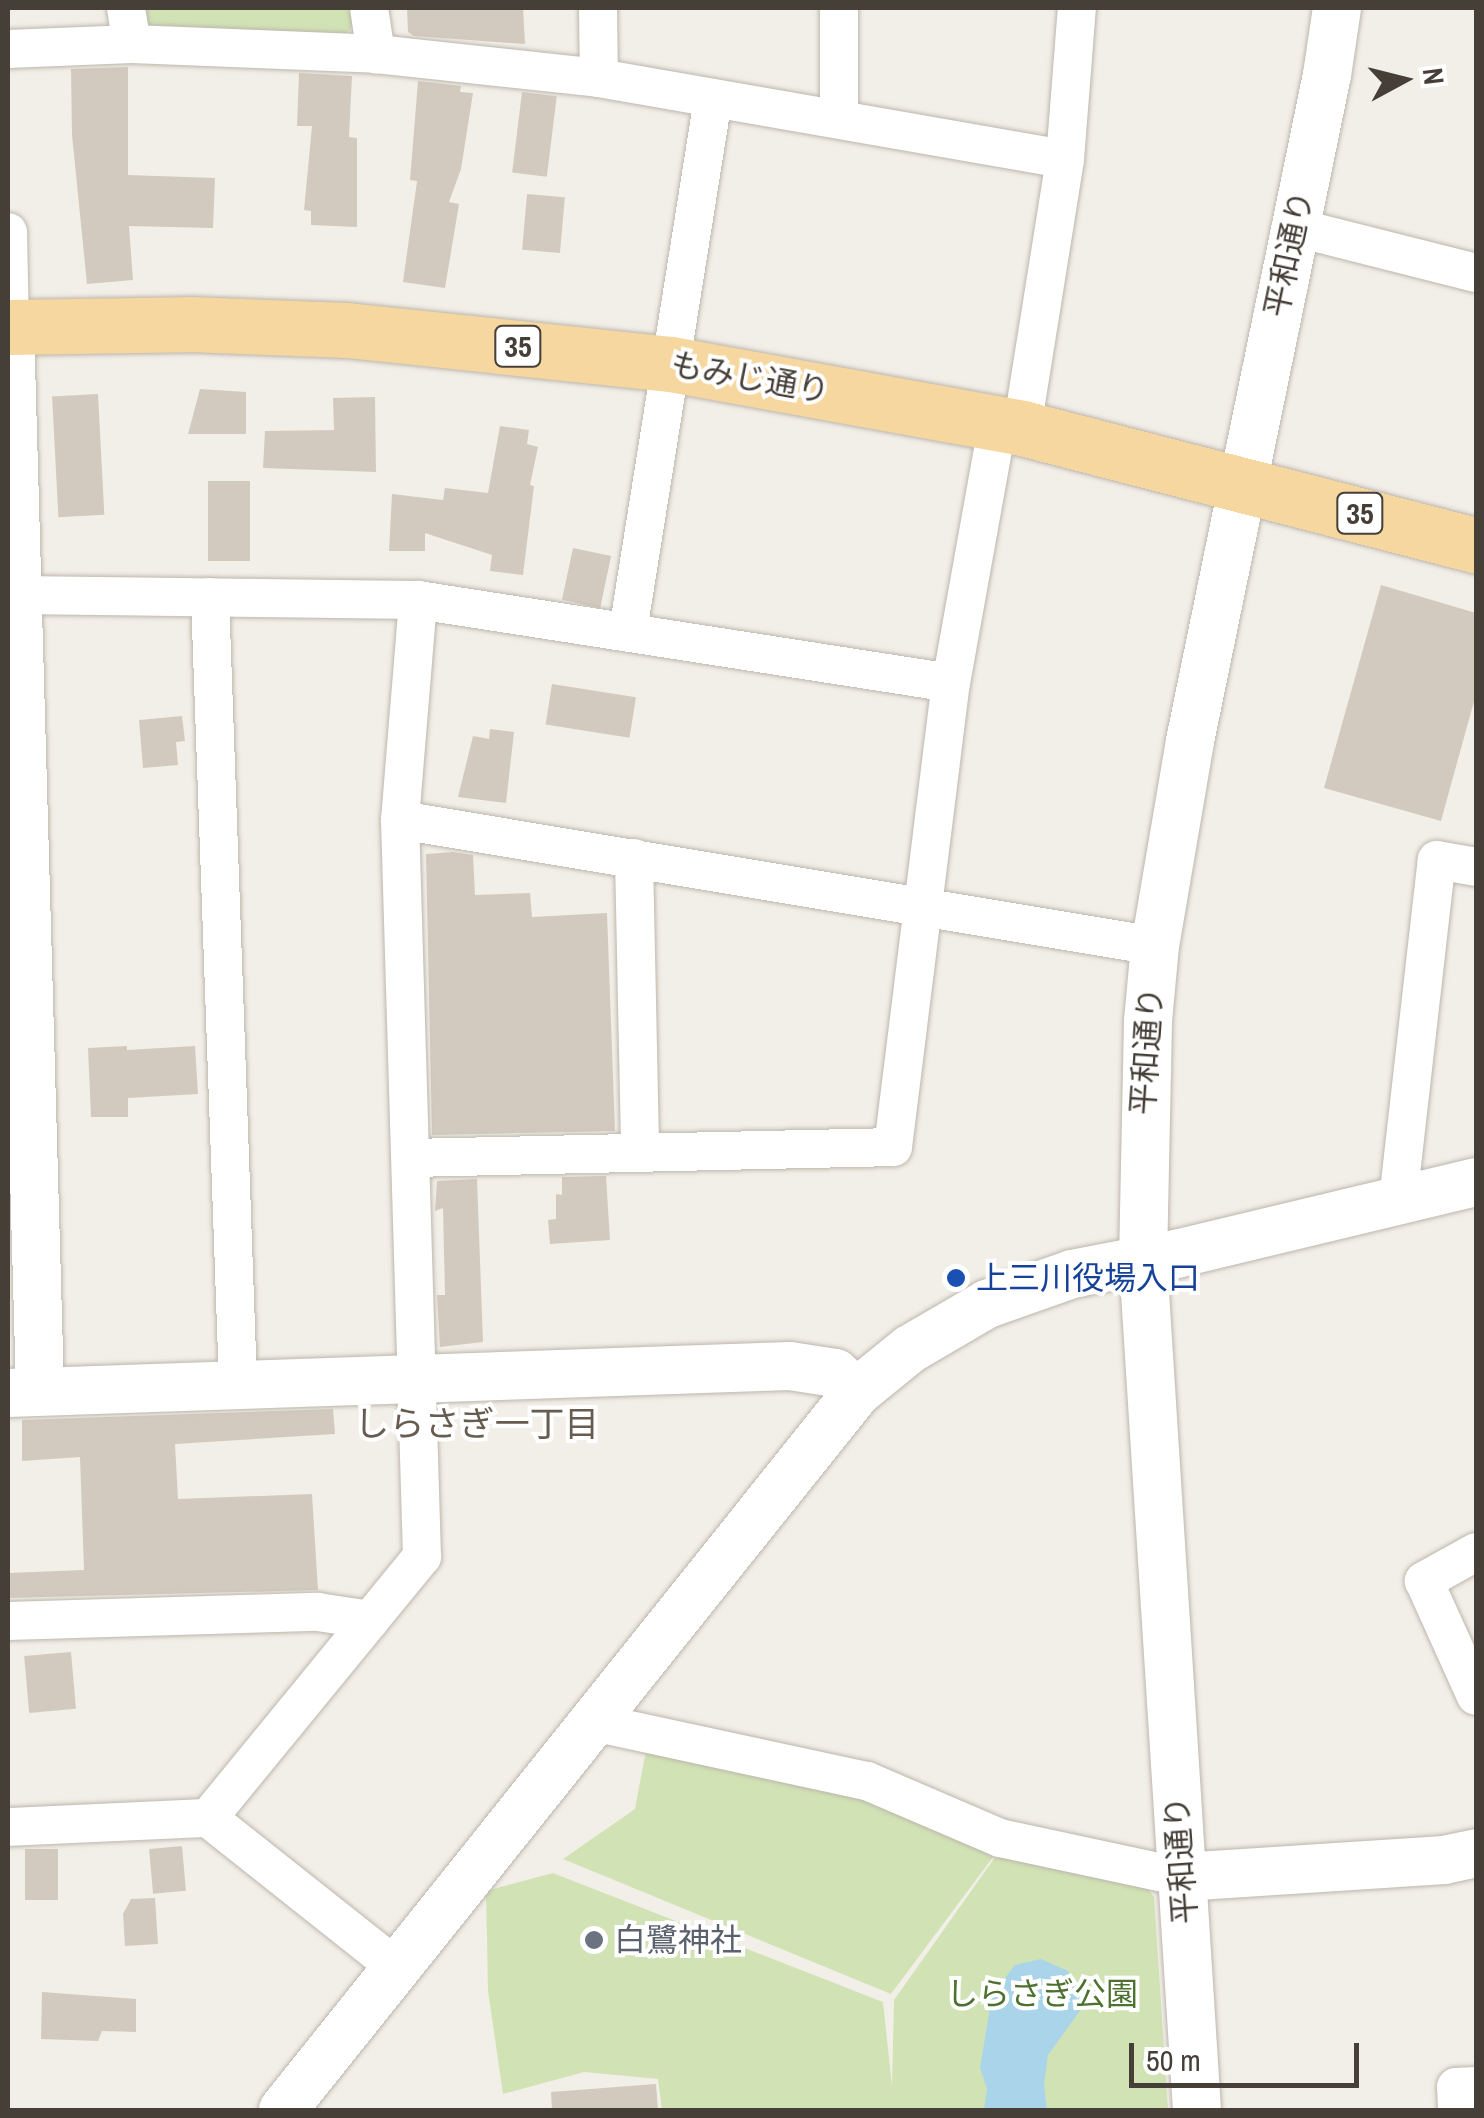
<!DOCTYPE html>
<meta charset="utf-8">
<style>
body{margin:0}
#map{position:relative;width:1484px;height:2118px;overflow:hidden;background:#f2efe8;font-family:"Archivo Narrow","Noto Sans JP",sans-serif}
div>[style]{position:absolute}
.green>*{inset:0;background:#d1e3b5}
.water>*{inset:0;background:#aad4e9}
.building>*{inset:0;background:#d3cabf;transform-origin:0 0}
.roads{filter:drop-shadow(0 0 2px #bdb6ac) drop-shadow(0 0 2px #bdb6ac)}
.minor>*{height:38px;margin:-19px;padding:0 19px;transform-origin:19px;border-radius:19px;background:#fff}
.tertiary>*{height:48px;margin:-24px;padding:0 24px;transform-origin:24px;border-radius:24px;background:#fff}
.primary>*{height:55px;margin:-27.5px;padding:0 27.5px;transform-origin:27.5px;border-radius:27.5px;background:#f5d79f}
.dots>*{width:28px;height:28px;translate:-50% -50%;box-sizing:border-box;border:5px solid #fff;border-radius:50%}
span{translate:-50% -50%;white-space:nowrap;text-align:center;line-height:1.15;-webkit-text-stroke:8px #fff;paint-order:stroke}
.shield-label span{padding:2px 8px;background:#fff;border:2px solid;border-radius:8px;-webkit-text-stroke-width:0}
.shield-label{font-size:30px;color:#453f38;font-weight:700}
.street-label{font-size:32px;color:#453f38}
.transit-label{font-size:32px;color:#164399}
.left{translate:0 -50%;text-align:left}
.worship-label{font-size:32px;color:#5b616d}
.park-label{font-size:32px;color:#4d7230}
.neighbourhood-label{font-size:35px;color:#675c50}
.frame{position:absolute;inset:0;border:10px solid #453f38;pointer-events:none}
.north{position:absolute;left:1354px;top:30px;width:100px;height:100px;-webkit-text-stroke:8px #fff;paint-order:stroke;rotate:83deg;font-size:28px;font-weight:700;line-height:40px;text-align:center;color:#453f38}
.north::after{content:'';display:block;margin:auto;width:35px;height:45px;background:#453f38;clip-path:polygon(50% 0,100% 100%,50% 72%,0 100%)}
.scale{position:absolute;left:1129px;top:2043px;width:230px;height:45px;box-sizing:border-box;border:5px solid #453f38;border-top:0;padding-left:12px;font-size:30px;line-height:35px;white-space:nowrap;color:#453f38;-webkit-text-stroke:8px #fff;paint-order:stroke}
</style>
<div id="map">
<div class="green">
<i style="clip-path:polygon(138px 8px,353px 8px,356px 22px,342px 39px,156px 34px,140px 24px)"></i>
<i style="clip-path:polygon(646px 1750px,864px 1794px,996px 1853px,891px 1994px,563px 1859px,635px 1809px)"></i>
<i style="clip-path:polygon(998px 1853px,1143px 1883px,1154px 1897px,1168px 2110px,662px 2110px,658px 2079px,584px 2072px,503px 2094px,488px 1991px,486px 1891px,553px 1873px,883px 2002px,892px 2086px,894px 2000px)"></i>
</div>
<div class="water">
<i style="clip-path:polygon(1041px 1959px,1068px 1971px,1080px 1992px,1082px 2008px,1048px 2055px,1044px 2084px,1047px 2110px,984px 2110px,987px 2089px,980px 2068px,992px 1995px,1015px 1965px)"></i>
</div>
<div class="building">
<i style="clip-path:polygon(407px 8px,523px 8px,525px 44px,414px 36px,408px 32px)"></i>
<i style="clip-path:polygon(128px 67px,128px 175px,215px 178px,213px 228px,129px 226px,133px 280px,87px 284px,72px 135px,71px 69px)"></i>
<i style="clip-path:polygon(299px 73px,352px 76px,349px 137px,357px 138px,357px 227px,311px 225px,311px 211px,304px 210px,312px 126px,297px 126px)"></i>
<i style="clip-path:polygon(418px 81px,461px 86px,460px 92px,473px 93px,461px 169px,449px 202px,459px 204px,445px 288px,403px 282px,417px 181px,410px 180px)"></i>
<i style="left:522px;top:92px;width:35px;height:81px;rotate:7deg"></i>
<i style="left:527px;top:194px;width:38px;height:56px;rotate:5deg"></i>
<i style="clip-path:polygon(200px 389px,246px 392px,246px 434px,188px 434px)"></i>
<i style="left:98px;top:394px;width:121px;height:46px;rotate:87deg"></i>
<i style="clip-path:polygon(375px 397px,376px 472px,263px 468px,265px 431px,334px 430px,333px 398px)"></i>
<i style="clip-path:polygon(500px 426px,529px 430px,527px 444px,538px 447px,530px 485px,534px 486px,523px 575px,490px 571px,492px 555px,425px 533px,425px 551px,389px 551px,392px 494px,443px 500px,445px 488px,488px 493px)"></i>
<i style="left:250px;top:481px;width:80px;height:42px;rotate:90deg"></i>
<i style="left:573px;top:548px;width:39px;height:53px;rotate:12deg"></i>
<i style="clip-path:polygon(1381px 585px,1476px 613px,1476px 694px,1441px 821px,1324px 788px)"></i>
<i style="left:552px;top:684px;width:85px;height:41px;rotate:9deg"></i>
<i style="clip-path:polygon(182px 716px,185px 741px,176px 742px,178px 765px,143px 768px,139px 720px)"></i>
<i style="clip-path:polygon(490px 729px,514px 732px,506px 803px,458px 797px,473px 736px,489px 739px)"></i>
<i style="clip-path:polygon(453px 852px,473px 855px,475px 895px,530px 893px,532px 917px,607px 913px,615px 1131px,432px 1135px,426px 854px)"></i>
<i style="clip-path:polygon(127px 1046px,127px 1050px,195px 1046px,198px 1094px,128px 1098px,128px 1117px,91px 1117px,88px 1048px)"></i>
<i style="clip-path:polygon(606px 1176px,610px 1240px,550px 1244px,548px 1220px,556px 1219px,556px 1194px,562px 1195px,562px 1177px)"></i>
<i style="clip-path:polygon(477px 1179px,483px 1342px,440px 1347px,437px 1295px,445px 1295px,443px 1208px,435px 1211px,437px 1181px)"></i>
<i style="clip-path:polygon(333px 1409px,335px 1434px,175px 1444px,178px 1499px,312px 1494px,318px 1590px,8px 1598px,8px 1573px,84px 1570px,80px 1457px,22px 1461px,22px 1420px)"></i>
<i style="left:71px;top:1652px;width:57px;height:47px;rotate:85deg"></i>
<i style="left:182px;top:1846px;width:45px;height:33px;rotate:85deg"></i>
<i style="left:25px;top:1849px;width:33px;height:51px"></i>
<i style="clip-path:polygon(155px 1898px,158px 1944px,125px 1946px,123px 1914px,131px 1899px)"></i>
<i style="clip-path:polygon(42px 1992px,136px 1999px,136px 2032px,102px 2031px,98px 2041px,41px 2039px)"></i>
<i style="clip-path:polygon(656px 2084px,658px 2110px,552px 2110px,551px 2092px)"></i>
</div>
<div class="roads">
<div class="minor">
<i style="left:126px;top:8px;width:36px;rotate:81deg"></i>
<i style="left:369px;top:8px;width:47px;rotate:81.3deg"></i>
<i style="left:598px;top:8px;width:70px;rotate:89.2deg"></i>
<i style="left:839px;top:8px;width:111px;rotate:90deg"></i>
<i style="left:8px;top:49px;width:124px;rotate:-2.3deg"></i>
<i style="left:132px;top:44px;width:244px;rotate:2.3deg"></i>
<i style="left:376px;top:54px;width:224px;rotate:6.1deg"></i>
<i style="left:599px;top:78px;width:473px;rotate:9.9deg"></i>
<i style="left:1294px;top:227px;width:188px;rotate:14.2deg"></i>
<i style="left:8px;top:232px;width:95px;rotate:88.8deg"></i>
<i style="left:1022px;top:428px;width:272px;rotate:-80.9deg"></i>
<i style="left:1065px;top:159px;width:151px;rotate:-85.5deg"></i>
<i style="left:17px;top:595px;width:401px;rotate:0.7deg"></i>
<i style="left:418px;top:600px;width:539px;rotate:8.85deg"></i>
<i style="left:210px;top:597px;width:788px;rotate:87.96deg"></i>
<i style="left:628px;top:631px;width:539px;rotate:-80.92deg"></i>
<i style="left:400px;top:820px;width:765px;rotate:9.47deg"></i>
<i style="left:634px;top:858px;width:295px;rotate:88.8deg"></i>
<i style="left:411px;top:1158px;width:482px;rotate:-1.3deg"></i>
<i style="left:893px;top:1147px;width:468px;rotate:-82.9deg"></i>
<i style="left:951px;top:683px;width:264px;rotate:-79.8deg"></i>
<i style="left:1398px;top:1200px;width:342px;rotate:-83.5deg"></i>
<i style="left:1437px;top:860px;width:40px;rotate:10deg"></i>
<i style="left:1476px;top:1552px;width:60px;rotate:150.9deg"></i>
<i style="left:1424px;top:1581px;width:126px;rotate:65.7deg"></i>
<i style="left:8px;top:1621px;width:310px;rotate:-1.7deg"></i>
<i style="left:318px;top:1612px;width:53px;rotate:8.7deg"></i>
<i style="left:593px;top:1722px;width:280px;rotate:12.2deg"></i>
<i style="left:867px;top:1781px;width:145px;rotate:23.2deg"></i>
<i style="left:1000px;top:1838px;width:186px;rotate:12.1deg"></i>
<i style="left:208px;top:1818px;width:338px;rotate:-50.7deg"></i>
<i style="left:422px;top:1557px;width:737px;rotate:-91.71deg"></i>
<i style="left:400px;top:820px;width:221px;rotate:-85.3deg"></i>
<i style="left:8px;top:1827px;width:200px;rotate:-2.6deg"></i>
<i style="left:208px;top:1818px;width:241px;rotate:38.4deg"></i>
<i style="left:1457px;top:2110px;width:23px;rotate:-92deg"></i>
<i style="left:1456px;top:2087px;width:20px;rotate:-3deg"></i>
</div>
<div class="tertiary">
<i style="left:10px;top:327px;width:1064px;rotate:88.38deg"></i>
<i style="left:8px;top:1393px;width:782px;rotate:-1.98deg"></i>
<i style="left:790px;top:1366px;width:46px;rotate:8.8deg"></i>
<i style="left:835px;top:1373px;width:29px;rotate:41deg"></i>
<i style="left:1182px;top:1877px;width:263px;rotate:-3.7deg"></i>
<i style="left:1444px;top:1860px;width:33px;rotate:-12deg"></i>
<i style="left:283px;top:2110px;width:919px;rotate:-51.36deg"></i>
<i style="left:857px;top:1392px;width:68px;rotate:-39.1deg"></i>
<i style="left:910px;top:1349px;width:89px;rotate:-30.3deg"></i>
<i style="left:987px;top:1304px;width:90px;rotate:-19.4deg"></i>
<i style="left:1072px;top:1274px;width:106px;rotate:-10.9deg"></i>
<i style="left:1176px;top:1254px;width:309px;rotate:-13.5deg"></i>
<i style="left:1197px;top:2110px;width:851px;rotate:-93.64deg"></i>
<i style="left:1143px;top:1261px;width:240px;rotate:-88.8deg"></i>
<i style="left:1148px;top:1021px;width:75px;rotate:-84.7deg"></i>
<i style="left:1155px;top:946px;width:208px;rotate:-80.3deg"></i>
<i style="left:1190px;top:741px;width:680px;rotate:-78.38deg"></i>
<i style="left:1327px;top:75px;width:68px;rotate:-81.5deg"></i>
</div>
<div class="primary">
<i style="left:8px;top:327px;width:181px;rotate:-0.9deg"></i>
<i style="left:189px;top:324px;width:158px;rotate:2.2deg"></i>
<i style="left:347px;top:330px;width:326px;rotate:6deg"></i>
<i style="left:671px;top:364px;width:357px;rotate:10.3deg"></i>
<i style="left:1022px;top:428px;width:469px;rotate:14.5deg"></i>
</div>
</div>
<div class="dots">
<i style="left:956px;top:1278px;background:#1a4fb4"></i>
<i style="left:594px;top:1940px;background:#6b7280"></i>
</div>
<div class="shield-label">
<span style="left:518px;top:346px">35</span>
<span style="left:1360px;top:513px">35</span>
</div>
<div class="street-label">
<span style="left:1289px;top:254px;rotate:-78deg">平和通り</span>
<span style="left:750px;top:378px;rotate:10deg">もみじ通り</span>
<span style="left:1147px;top:1051px;rotate:-86deg">平和通り</span>
<span style="left:1181px;top:1860px;rotate:-94deg">平和通り</span>
</div>
<div class="transit-label">
<span class="left" style="left:976px;top:1278px">上三川役場入口</span>
</div>
<div class="worship-label">
<span class="left" style="left:614px;top:1940px">白鷺神社</span>
</div>
<div class="park-label">
<span style="left:1042px;top:1994px">しらさぎ公園</span>
</div>
<div class="neighbourhood-label">
<span style="left:477px;top:1424px">しらさぎ一丁目</span>
</div>
<div class="frame"></div>
<div class="north">N</div>
<div class="scale">50 m</div>
</div>
